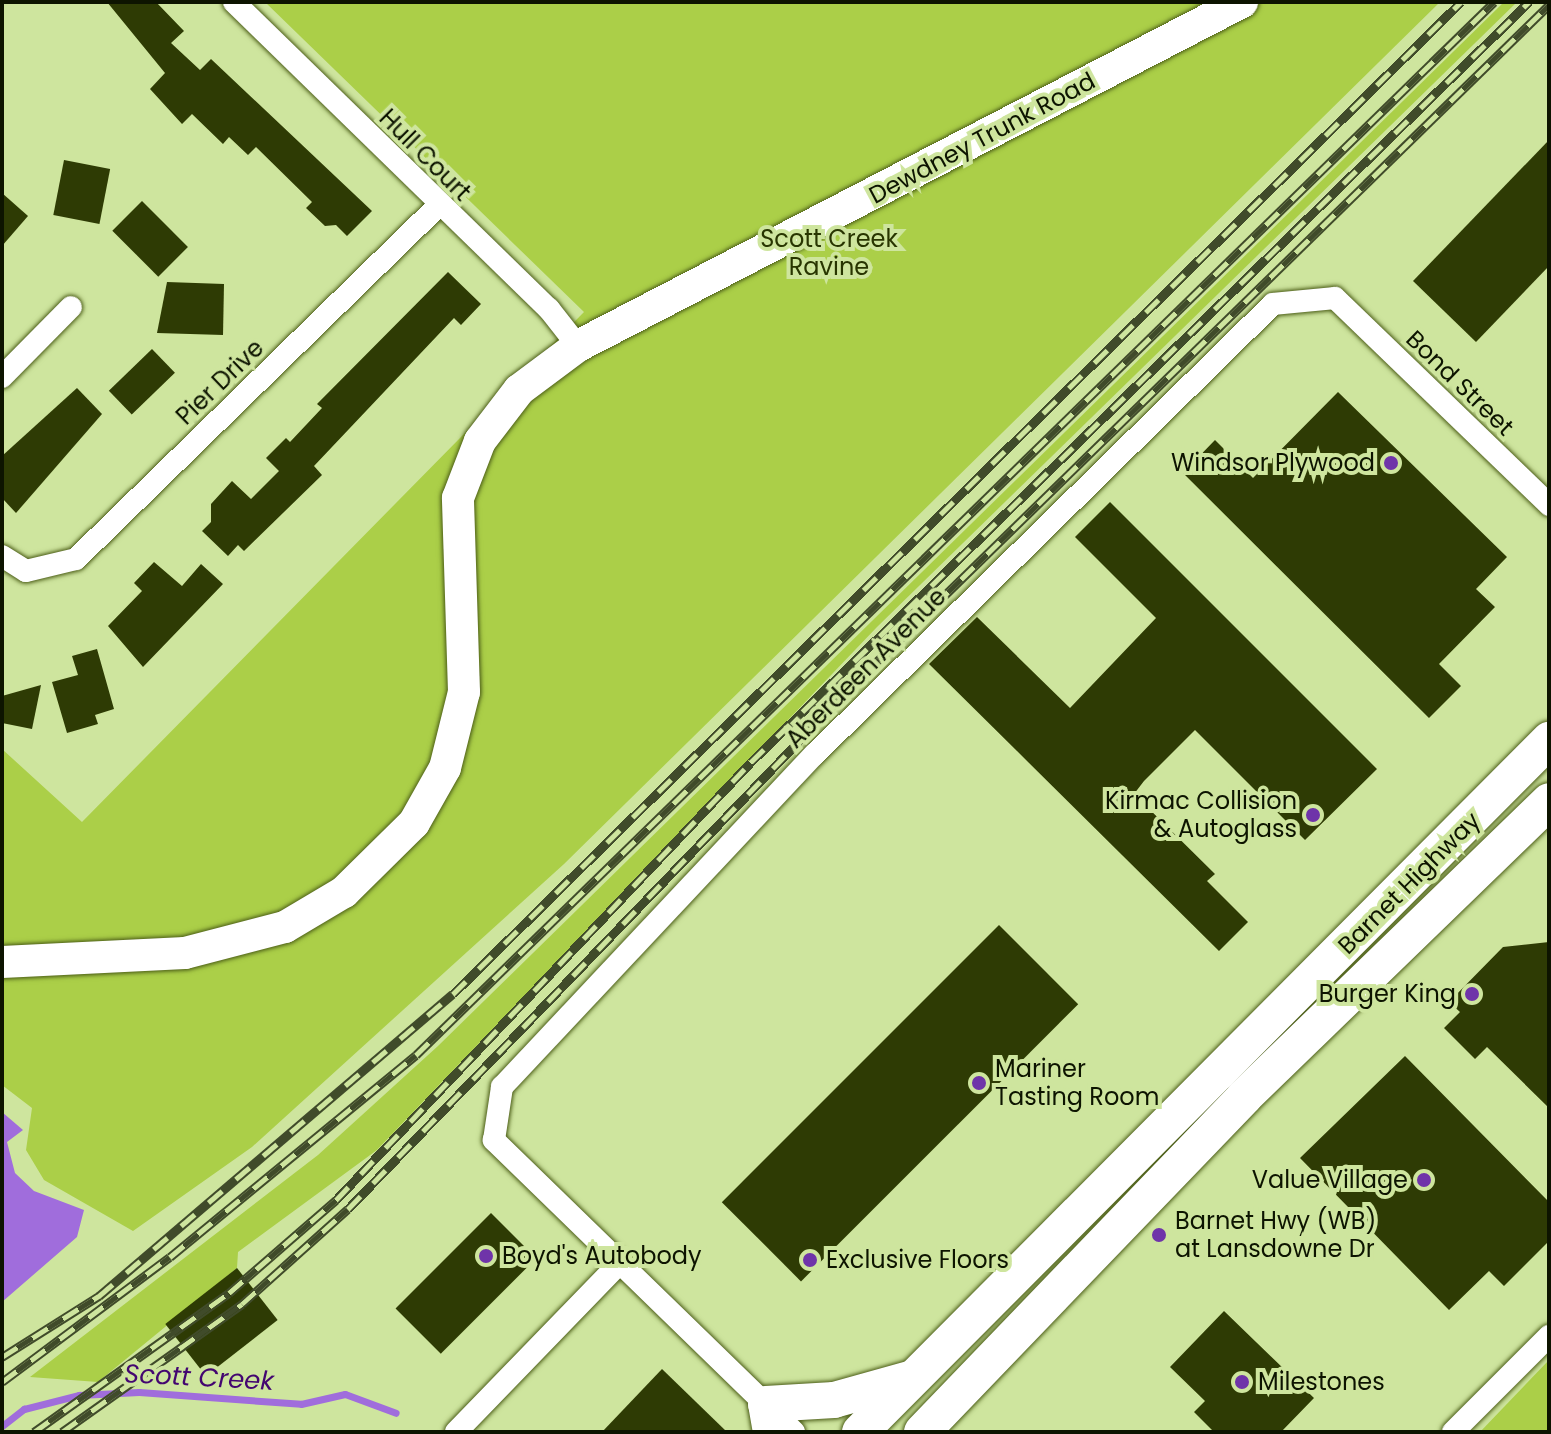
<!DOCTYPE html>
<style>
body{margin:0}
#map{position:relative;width:1551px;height:1434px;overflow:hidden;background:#cee59e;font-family:Poppins,sans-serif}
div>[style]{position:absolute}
.green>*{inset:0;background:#abcf48}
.water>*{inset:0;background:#a06ddc}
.stream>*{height:7px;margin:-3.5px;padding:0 3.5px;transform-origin:3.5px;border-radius:3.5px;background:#a06ddc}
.building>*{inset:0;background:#2e3b04;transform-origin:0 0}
.roads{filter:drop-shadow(0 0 2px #4c5e18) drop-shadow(0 0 2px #4c5e18)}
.street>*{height:22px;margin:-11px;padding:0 11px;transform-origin:11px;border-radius:11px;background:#fff}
.secondary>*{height:32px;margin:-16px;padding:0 16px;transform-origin:16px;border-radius:16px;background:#fff}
.primary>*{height:36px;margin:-18px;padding:0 18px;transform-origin:18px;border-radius:18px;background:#fff}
.rail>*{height:9px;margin-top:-4.5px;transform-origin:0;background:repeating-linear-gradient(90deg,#cee59e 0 18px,#404b2a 0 36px);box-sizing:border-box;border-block:2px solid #404b2a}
.dots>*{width:22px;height:22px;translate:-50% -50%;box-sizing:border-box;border:4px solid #cee59e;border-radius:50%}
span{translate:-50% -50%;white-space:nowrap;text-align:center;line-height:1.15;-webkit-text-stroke:8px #cee59e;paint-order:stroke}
.street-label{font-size:24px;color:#0d1400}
.park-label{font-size:24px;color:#283500}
.poi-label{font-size:24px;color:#0d1400}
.right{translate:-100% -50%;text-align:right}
.left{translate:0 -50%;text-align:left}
.water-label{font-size:26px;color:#430670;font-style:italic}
.frame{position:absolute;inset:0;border:4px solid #0d1400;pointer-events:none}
</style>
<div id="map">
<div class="green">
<i style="clip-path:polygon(265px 2px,1440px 2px,564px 864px,252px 1147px,133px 1231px,44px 1180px,26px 1150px,32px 1108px,2px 1085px,2px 749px,82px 822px,584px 312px)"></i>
<i style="clip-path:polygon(1504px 2px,1517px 2px,877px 627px,377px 1150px,238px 1252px,237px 1268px,98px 1382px,30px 1377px,318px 1155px,438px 1046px)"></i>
<i style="clip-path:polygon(1549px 1360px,1549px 1432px,1480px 1432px)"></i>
</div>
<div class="water">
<i style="clip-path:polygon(2px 1112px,23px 1130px,7px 1142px,15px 1173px,34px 1191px,84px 1210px,77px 1237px,2px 1302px)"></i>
</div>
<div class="stream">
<i style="left:2px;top:1426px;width:28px;rotate:-38deg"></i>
<i style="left:24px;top:1409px;width:57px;rotate:-14.3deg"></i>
<i style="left:79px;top:1395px;width:60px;rotate:-2.9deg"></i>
<i style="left:139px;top:1392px;width:162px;rotate:4.2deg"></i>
<i style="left:301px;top:1404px;width:45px;rotate:-12.8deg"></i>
<i style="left:345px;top:1394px;width:54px;rotate:20.4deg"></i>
</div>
<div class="building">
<i style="clip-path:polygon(107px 2px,156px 2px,184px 31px,171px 43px,200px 70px,211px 59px,372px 211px,347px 236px,336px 225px,325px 226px,306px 208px,312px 202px,256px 147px,248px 155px,229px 137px,223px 144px,192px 114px,182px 124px,150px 89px,165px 73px)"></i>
<i style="clip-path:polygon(1549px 140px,1549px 266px,1476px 342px,1413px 281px)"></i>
<i style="left:64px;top:160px;width:47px;height:56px;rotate:11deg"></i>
<i style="clip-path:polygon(2px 193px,28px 216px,2px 246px)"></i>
<i style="left:142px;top:201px;width:65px;height:42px;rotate:45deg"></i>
<i style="clip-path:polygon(448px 272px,481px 304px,461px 325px,454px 318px,314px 466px,322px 475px,244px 551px,238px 545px,228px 556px,202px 531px,211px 522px,211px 504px,232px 481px,251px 499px,279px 471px,266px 458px,286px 438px,290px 442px,322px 408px,317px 404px)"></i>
<i style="clip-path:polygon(167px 282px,224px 284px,223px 335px,157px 333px)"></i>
<i style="left:152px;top:349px;width:33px;height:60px;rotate:46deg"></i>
<i style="clip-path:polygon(77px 388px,102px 414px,16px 513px,2px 498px,2px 456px)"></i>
<i style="clip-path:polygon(1338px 392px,1507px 557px,1476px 589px,1495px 607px,1439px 664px,1461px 686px,1429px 718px,1183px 473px,1215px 440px,1253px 478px)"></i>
<i style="clip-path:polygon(1110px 502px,1377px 769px,1305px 840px,1195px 730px,1144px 781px,1134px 794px,1215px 874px,1207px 881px,1248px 922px,1219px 951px,929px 664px,977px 617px,1070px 708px,1156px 618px,1075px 537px)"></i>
<i style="clip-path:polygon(154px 562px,182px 586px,201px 564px,223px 584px,143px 667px,108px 626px,142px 591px,134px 583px)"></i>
<i style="clip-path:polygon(97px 649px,114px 709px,95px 715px,98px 724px,67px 733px,52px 682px,78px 675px,72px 656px)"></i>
<i style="clip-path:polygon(41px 685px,32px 729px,2px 723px,2px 696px)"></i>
<i style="left:999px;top:925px;width:112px;height:392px;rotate:45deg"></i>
<i style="clip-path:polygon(1549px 942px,1549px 1108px,1487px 1047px,1475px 1059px,1444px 1028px,1460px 1012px,1449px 1002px,1503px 947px)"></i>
<i style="clip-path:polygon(1405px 1056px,1549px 1202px,1549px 1241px,1504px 1286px,1489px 1271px,1449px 1310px,1300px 1158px)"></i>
<i style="left:491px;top:1213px;width:64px;height:135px;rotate:45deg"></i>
<i style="left:237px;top:1268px;width:66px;height:91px;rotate:52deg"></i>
<i style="clip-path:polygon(1224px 1311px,1314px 1398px,1281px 1432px,1214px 1432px,1194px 1412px,1205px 1401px,1170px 1367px)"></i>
<i style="clip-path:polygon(662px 1369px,727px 1432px,602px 1432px)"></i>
</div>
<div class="roads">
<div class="street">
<i style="left:234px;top:2px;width:440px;rotate:44.3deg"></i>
<i style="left:549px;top:309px;width:47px;rotate:51.9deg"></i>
<i style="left:2px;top:377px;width:98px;rotate:-45.4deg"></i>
<i style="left:2px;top:556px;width:28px;rotate:32deg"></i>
<i style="left:26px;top:571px;width:51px;rotate:-13.5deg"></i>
<i style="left:76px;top:559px;width:507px;rotate:-44.28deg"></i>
<i style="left:456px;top:1432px;width:234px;rotate:-45.9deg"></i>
<i style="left:794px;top:1432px;width:419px;rotate:-135.8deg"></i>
<i style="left:494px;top:1140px;width:54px;rotate:-81.4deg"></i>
<i style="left:502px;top:1087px;width:456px;rotate:-46.8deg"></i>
<i style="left:814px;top:755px;width:643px;rotate:-44.5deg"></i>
<i style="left:1273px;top:304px;width:62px;rotate:-5.5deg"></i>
<i style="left:1335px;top:298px;width:298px;rotate:44deg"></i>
<i style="left:1453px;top:1432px;width:136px;rotate:-45deg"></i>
</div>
<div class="secondary">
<i style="left:2px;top:962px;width:183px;rotate:-2.8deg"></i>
<i style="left:185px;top:953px;width:103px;rotate:-14.6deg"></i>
<i style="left:285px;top:927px;width:69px;rotate:-30.7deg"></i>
<i style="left:344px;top:892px;width:98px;rotate:-44.6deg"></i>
<i style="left:414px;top:823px;width:63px;rotate:-60.6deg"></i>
<i style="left:445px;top:768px;width:78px;rotate:-76deg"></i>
<i style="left:464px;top:692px;width:194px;rotate:-91.8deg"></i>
<i style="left:458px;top:498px;width:61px;rotate:-68.9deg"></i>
<i style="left:480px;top:441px;width:64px;rotate:-52.6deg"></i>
<i style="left:519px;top:390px;width:74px;rotate:-36.7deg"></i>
<i style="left:578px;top:346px;width:748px;rotate:-27.39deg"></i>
</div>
<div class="primary">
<i style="left:771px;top:1432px;width:28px;rotate:-100deg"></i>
<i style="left:766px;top:1404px;width:68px;rotate:-3.4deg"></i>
<i style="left:834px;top:1400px;width:78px;rotate:-15.6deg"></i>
<i style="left:860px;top:1432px;width:977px;rotate:-45.12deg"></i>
<i style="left:922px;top:1432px;width:465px;rotate:-46.1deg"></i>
<i style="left:1244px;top:1097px;width:425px;rotate:-44.1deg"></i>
</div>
</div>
<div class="rail">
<i style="left:2px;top:1357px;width:115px;rotate:-32.2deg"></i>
<i style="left:99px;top:1296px;width:465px;rotate:-40.5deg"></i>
<i style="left:453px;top:994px;width:1414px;rotate:-44.54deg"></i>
<i style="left:2px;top:1382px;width:209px;rotate:-36.7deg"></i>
<i style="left:170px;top:1257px;width:318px;rotate:-39.4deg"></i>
<i style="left:416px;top:1055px;width:1507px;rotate:-44.33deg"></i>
<i style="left:34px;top:1432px;width:239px;rotate:-35.5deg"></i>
<i style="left:229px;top:1293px;width:142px;rotate:-41deg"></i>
<i style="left:336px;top:1200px;width:603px;rotate:-46.54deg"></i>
<i style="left:751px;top:762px;width:1088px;rotate:-44.33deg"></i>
<i style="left:62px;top:1432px;width:221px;rotate:-35.4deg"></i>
<i style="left:242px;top:1304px;width:142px;rotate:-41.9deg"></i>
<i style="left:348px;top:1209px;width:735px;rotate:-46.05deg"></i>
<i style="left:858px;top:680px;width:966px;rotate:-44.33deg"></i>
</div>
<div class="dots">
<i style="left:1391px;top:463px;background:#6f34a9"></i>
<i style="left:1313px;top:815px;background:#6f34a9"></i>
<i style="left:1472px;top:994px;background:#6f34a9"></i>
<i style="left:979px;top:1083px;background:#6f34a9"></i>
<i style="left:1424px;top:1180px;background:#6f34a9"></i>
<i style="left:1159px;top:1235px;background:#6f34a9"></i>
<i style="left:486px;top:1256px;background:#6f34a9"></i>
<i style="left:810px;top:1260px;background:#6f34a9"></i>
<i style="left:1242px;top:1382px;background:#6f34a9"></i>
</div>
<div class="street-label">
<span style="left:982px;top:138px;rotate:-28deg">Dewdney Trunk Road</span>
<span style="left:425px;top:155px;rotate:45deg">Hull Court</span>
<span style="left:220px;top:382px;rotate:-44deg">Pier Drive</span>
<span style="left:1460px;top:383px;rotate:44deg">Bond Street</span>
<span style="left:866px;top:668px;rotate:-45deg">Aberdeen Avenue</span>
<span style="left:1409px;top:883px;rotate:-45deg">Barnet Highway</span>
</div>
<div class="park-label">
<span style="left:829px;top:253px">Scott Creek<br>Ravine</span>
</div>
<div class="poi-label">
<span class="right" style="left:1375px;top:463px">Windsor Plywood</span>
<span class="right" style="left:1297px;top:815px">Kirmac Collision<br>&amp; Autoglass</span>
<span class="right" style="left:1456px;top:994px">Burger King</span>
<span class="left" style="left:995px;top:1083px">Mariner<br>Tasting Room</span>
<span class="right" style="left:1408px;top:1180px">Value Village</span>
<span class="left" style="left:1175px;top:1235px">Barnet Hwy (WB)<br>at Lansdowne Dr</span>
<span class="left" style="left:502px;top:1256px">Boyd's Autobody</span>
<span class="left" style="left:826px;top:1260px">Exclusive Floors</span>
<span class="left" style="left:1258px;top:1382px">Milestones</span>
</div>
<div class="water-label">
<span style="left:199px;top:1378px;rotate:3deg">Scott Creek</span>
</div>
<div class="frame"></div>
</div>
